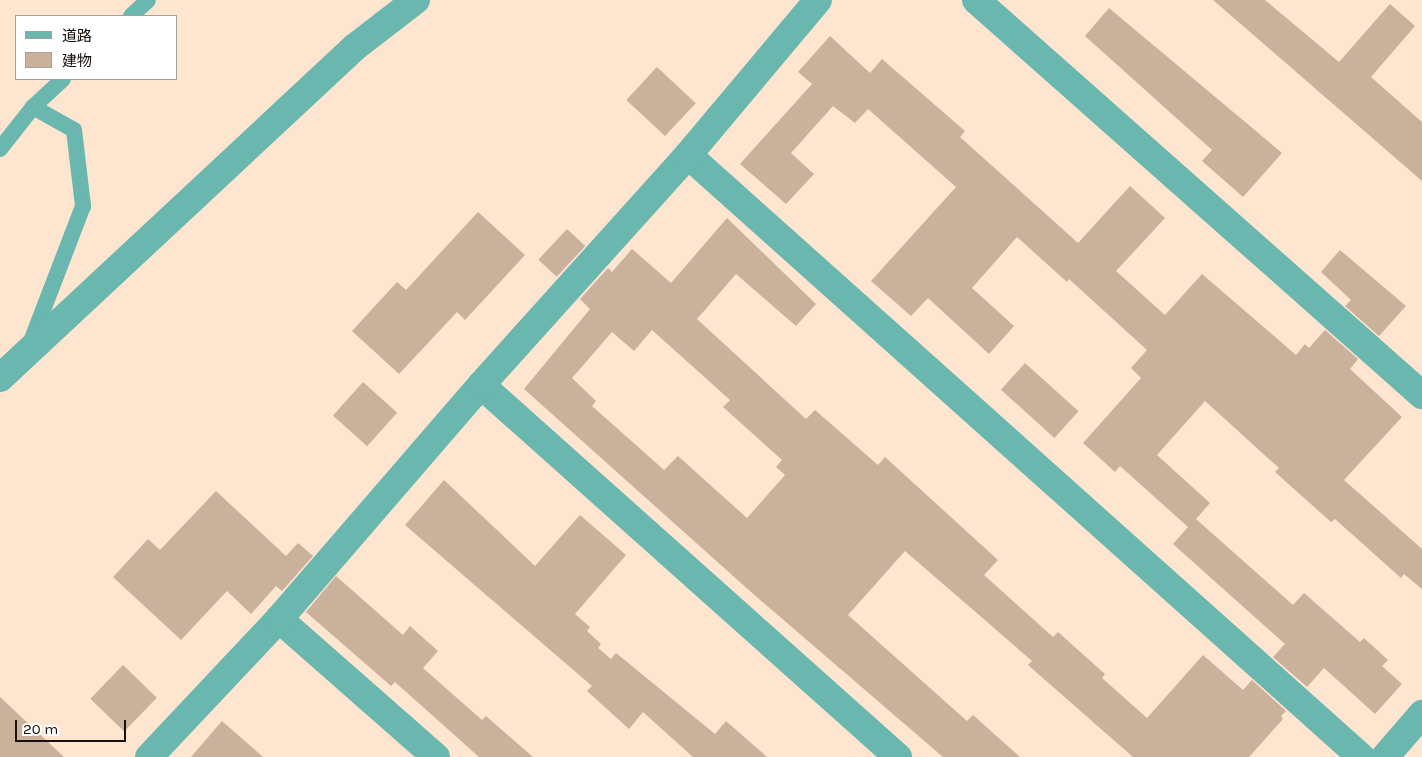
<!DOCTYPE html>
<meta charset="utf-8">
<style>
body{margin:0}
#map{position:relative;width:1422px;height:757px;overflow:hidden;background:#fee5cf;font-family:Karla,"Noto Sans JP",sans-serif}
div>[style]{position:absolute}
.building>*{inset:0;background:#c9b19c;transform-origin:0 0}
.lane>*{height:16px;margin:-8px;padding:0 8px;transform-origin:8px;border-radius:8px;background:#69b7af}
.street>*{height:28px;margin:-14px;padding:0 14px;transform-origin:14px;border-radius:14px;background:#69b7af}
span{translate:-50% -50%;white-space:nowrap;text-align:center;line-height:1.15;-webkit-text-stroke:4px #fff;paint-order:stroke}
.legend{position:absolute;left:15px;top:15px;width:162px;height:65px;box-sizing:border-box;background:#fff;border:1px solid #a29f9c;margin:0;padding:6px 9px;list-style:none;font-size:15px;color:#170f08}
.legend li{display:flex;align-items:center;gap:10px;height:25px}
.legend b{width:25px;border:1px solid #a29f9c}
.scale{position:absolute;left:15px;top:720px;width:111px;height:22px;box-sizing:border-box;border:2px solid #170f08;border-top:0;padding-left:6px;font-size:15px;line-height:18px;white-space:nowrap;color:#170f08;-webkit-text-stroke:4px #fff;paint-order:stroke}
</style>
<div id="map">
<div class="building">
<i style="clip-path:polygon(1213px 0,1265px 0,1339px 62px,1390px 4px,1415px 26px,1371px 77px,1422px 122px,1422px 181px)"></i>
<i style="clip-path:polygon(1109px 8px,1282px 153px,1243px 197px,1202px 161px,1212px 150px,1085px 36px)"></i>
<i style="clip-path:polygon(830px 36px,870px 73px,882px 59px,965px 131px,960px 137px,1078px 243px,1130px 186px,1165px 218px,1116px 271px,1165px 315px,1202px 274px,1296px 355px,1305px 344px,1309px 348px,1325px 330px,1358px 359px,1350px 369px,1402px 417px,1344px 480px,1422px 549px,1422px 589px,1404px 574px,1401px 578px,1335px 519px,1331px 522px,1275px 472px,1279px 468px,1205px 401px,1157px 455px,1210px 503px,1196px 519px,1293px 605px,1304px 593px,1360px 642px,1364px 638px,1388px 660px,1382px 666px,1402px 684px,1375px 714px,1324px 668px,1307px 687px,1273px 657px,1285px 644px,1173px 544px,1188px 527px,1120px 466px,1115px 472px,1083px 443px,1141px 378px,1131px 368px,1147px 350px,1069px 279px,1067px 282px,1017px 237px,972px 288px,1014px 326px,989px 354px,928px 298px,911px 316px,871px 281px,956px 187px,868px 109px,855px 123px,833px 106px,791px 153px,814px 174px,786px 204px,740px 164px,812px 84px,798px 72px)"></i>
<i style="left:657px;top:67px;width:53px;height:45px;rotate:43deg"></i>
<i style="clip-path:polygon(478px 212px,525px 255px,465px 320px,457px 312px,399px 374px,352px 331px,397px 282px,406px 290px)"></i>
<i style="clip-path:polygon(evenodd,727px 218px,816px 304px,796px 326px,736px 274px,697px 319px,806px 419px,815px 410px,878px 465px,885px 457px,998px 560px,984px 575px,1053px 637px,1058px 632px,1105px 674px,1102px 678px,1147px 718px,1203px 655px,1243px 690px,1252px 680px,1286px 711px,1281px 716px,1283px 719px,1249px 757px,1133px 757px,1028px 665px,1032px 661px,905px 551px,848px 615px,967px 721px,973px 715px,1020px 757px,943px 757px,751px 592px,524px 389px,590px 309px,580px 299px,608px 268px,612px 272px,632px 249px,671px 283px,727px 218px,652px 330px,730px 400px,723px 407px,782px 460px,776px 467px,785px 475px,747px 518px,678px 456px,664px 470px,592px 406px,596px 401px,572px 378px,612px 332px,634px 351px,652px 330px)"></i>
<i style="left:567px;top:229px;width:25px;height:42px;rotate:43deg"></i>
<i style="clip-path:polygon(1340px 250px,1406px 306px,1379px 336px,1345px 306px,1351px 300px,1321px 272px)"></i>
<i style="left:1025px;top:363px;width:72px;height:36px;rotate:42deg"></i>
<i style="left:363px;top:382px;width:46px;height:45px;rotate:42deg"></i>
<i style="clip-path:polygon(444px 480px,535px 566px,580px 515px,626px 555px,575px 614px,590px 627px,587px 631px,601px 644px,598px 648px,611px 659px,616px 653px,715px 734px,726px 721px,767px 757px,693px 757px,643px 712px,629px 729px,587px 691px,592px 686px,405px 525px)"></i>
<i style="clip-path:polygon(216px 491px,286px 556px,298px 543px,313px 556px,282px 591px,276px 586px,251px 614px,227px 591px,181px 640px,113px 577px,148px 539px,160px 550px)"></i>
<i style="clip-path:polygon(336px 576px,403px 635px,410px 626px,438px 651px,423px 668px,482px 720px,486px 716px,533px 757px,479px 757px,395px 682px,391px 686px,306px 612px)"></i>
<i style="left:123px;top:665px;width:47px;height:47px;rotate:44deg"></i>
<i style="clip-path:polygon(0 697px,64px 757px,0 757px)"></i>
<i style="clip-path:polygon(222px 721px,263px 757px,191px 757px)"></i>
</div>
<div class="lane">
<i style="left:131px;top:16px;width:23px;rotate:-43deg"></i>
<i style="left:33px;top:107px;width:41px;rotate:-43deg"></i>
<i style="left:0;top:149px;width:53px;rotate:-51.8deg"></i>
<i style="left:33px;top:107px;width:47px;rotate:29.3deg"></i>
<i style="left:74px;top:130px;width:77px;rotate:83.2deg"></i>
<i style="left:83px;top:206px;width:148px;rotate:111deg"></i>
</div>
<div class="street">
<i style="left:976px;top:0;width:596px;rotate:41.53deg"></i>
<i style="left:688px;top:155px;width:903px;rotate:41.81deg"></i>
<i style="left:0;top:378px;width:485px;rotate:-43deg"></i>
<i style="left:355px;top:47px;width:77px;rotate:-37.6deg"></i>
<i style="left:481px;top:385px;width:559px;rotate:41.74deg"></i>
<i style="left:279px;top:619px;width:209px;rotate:41.3deg"></i>
<i style="left:149px;top:757px;width:190px;rotate:-46.7deg"></i>
<i style="left:279px;top:619px;width:309px;rotate:-49.2deg"></i>
<i style="left:481px;top:385px;width:309px;rotate:-48deg"></i>
<i style="left:688px;top:155px;width:202px;rotate:-50deg"></i>
<i style="left:1385px;top:757px;width:57px;rotate:-49.3deg"></i>
</div>
<ul class="legend">
<li><b style="height:6px;background:#69b7af"></b>道路</li>
<li><b style="height:14px;background:#c9b19c"></b>建物</li>
</ul>
<div class="scale">20 m</div>
</div>
